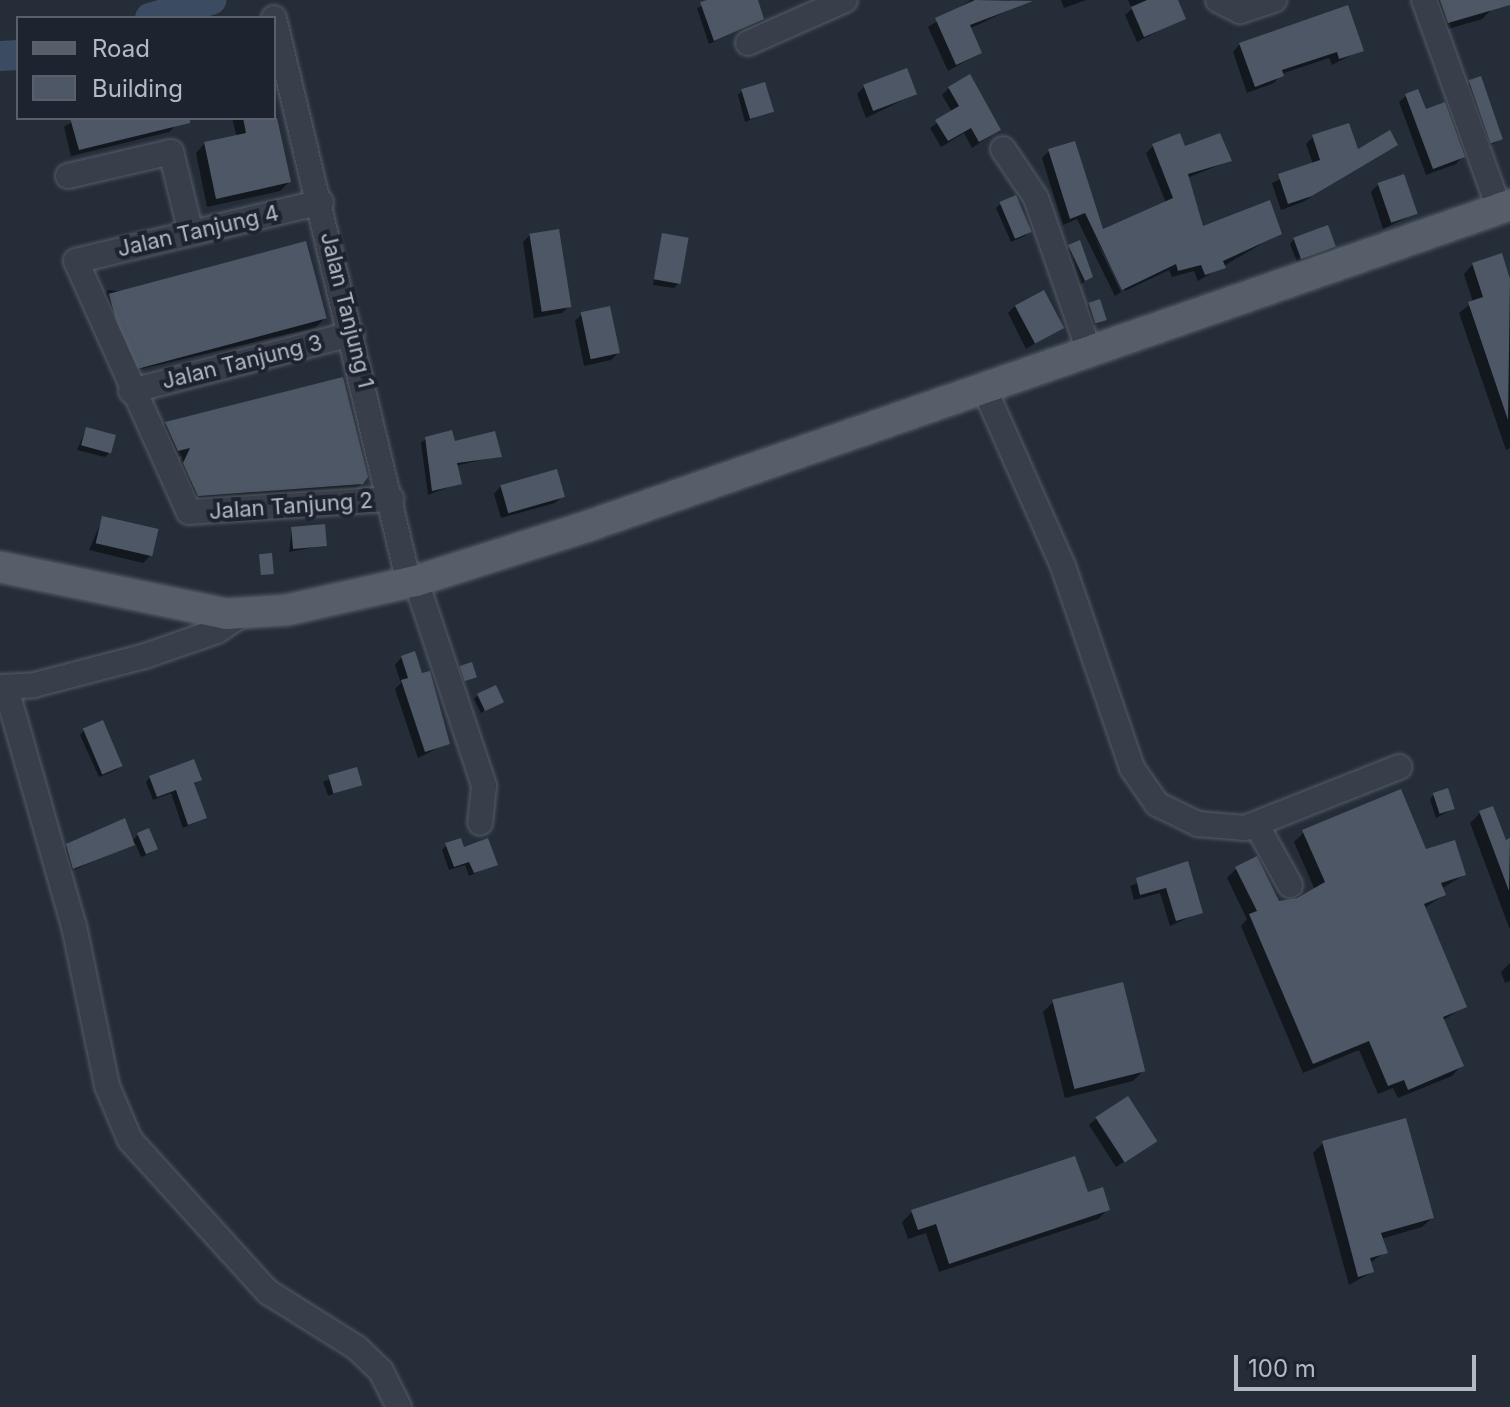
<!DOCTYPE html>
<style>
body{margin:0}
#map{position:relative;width:1510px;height:1407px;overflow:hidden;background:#252d39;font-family:Inter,sans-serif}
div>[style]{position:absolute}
.shadow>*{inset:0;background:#0007;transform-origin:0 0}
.river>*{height:30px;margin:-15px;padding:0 15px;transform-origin:15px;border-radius:15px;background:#3b4b61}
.building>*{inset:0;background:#4d5765;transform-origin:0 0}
.roads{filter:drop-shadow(0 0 2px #565d68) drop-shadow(0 0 2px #565d68)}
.minor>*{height:24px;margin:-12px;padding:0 12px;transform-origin:12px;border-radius:12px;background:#383f4a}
.major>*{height:30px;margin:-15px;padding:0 15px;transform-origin:15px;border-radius:15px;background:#565e6a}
span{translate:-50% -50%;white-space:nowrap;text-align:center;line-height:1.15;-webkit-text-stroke:8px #1d242f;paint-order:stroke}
.street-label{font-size:22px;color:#b3bac5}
.legend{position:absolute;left:16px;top:16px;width:260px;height:104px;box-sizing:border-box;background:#1d242f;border:2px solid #59606b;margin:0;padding:10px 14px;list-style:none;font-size:24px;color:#b3bac5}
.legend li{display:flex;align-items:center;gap:16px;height:40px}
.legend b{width:40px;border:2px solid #59606b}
.scale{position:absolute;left:1234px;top:1355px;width:242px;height:36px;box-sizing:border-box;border:4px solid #b3bac5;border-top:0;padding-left:10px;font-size:24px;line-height:28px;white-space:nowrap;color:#b3bac5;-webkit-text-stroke:6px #1d242f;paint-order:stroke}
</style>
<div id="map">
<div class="shadow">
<i style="clip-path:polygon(714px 0,756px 0,762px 19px,709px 44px,697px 8px)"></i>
<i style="clip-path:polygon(971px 0,1010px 0,1013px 8px,969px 29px,980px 53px,948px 71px,928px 27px)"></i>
<i style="clip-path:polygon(1061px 0,1086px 0,1064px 8px)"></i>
<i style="clip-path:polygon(1128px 0,1175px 0,1183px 18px,1137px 42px,1125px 15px,1132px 9px)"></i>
<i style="clip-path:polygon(1422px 0,1489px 0,1492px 9px,1482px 19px,1438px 32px)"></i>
<i style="clip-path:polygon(1240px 44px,1361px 50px,1332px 65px,1329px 58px,1281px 74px,1274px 83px,1247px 93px,1233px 52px)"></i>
<i style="clip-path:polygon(1470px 82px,1501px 139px,1484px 149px,1463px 89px)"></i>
<i style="clip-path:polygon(864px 87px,915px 94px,866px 118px,857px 94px)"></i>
<i style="clip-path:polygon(949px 88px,999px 130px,972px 148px,964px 133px,941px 147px,930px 128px,952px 112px,942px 95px)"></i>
<i style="clip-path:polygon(742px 91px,771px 111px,745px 122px,738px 95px)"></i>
<i style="clip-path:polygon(1406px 96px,1462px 157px,1456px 164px,1426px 175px,1399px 102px)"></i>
<i style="clip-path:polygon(274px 114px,289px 182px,280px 191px,207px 207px,196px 153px,205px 143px,237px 137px,232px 118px)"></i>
<i style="clip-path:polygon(78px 118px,175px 118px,176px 125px,169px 132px,71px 156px,64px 127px)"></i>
<i style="clip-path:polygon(1313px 137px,1357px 152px,1396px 144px,1303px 202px,1281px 210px,1272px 183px,1313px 164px,1306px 144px)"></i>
<i style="clip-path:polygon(1153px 146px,1229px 161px,1187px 178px,1202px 229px,1280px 233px,1198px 281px,1194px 271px,1172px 277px,1169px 270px,1125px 291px,1093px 234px,1121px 292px,1115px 296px,1077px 219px,1063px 225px,1042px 158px,1049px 151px,1101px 231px,1166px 203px,1146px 153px)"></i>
<i style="clip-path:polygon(1378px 185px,1416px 213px,1383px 229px,1371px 192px)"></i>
<i style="clip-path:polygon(1000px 204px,1029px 231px,1025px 236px,1011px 242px,996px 208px)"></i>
<i style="clip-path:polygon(530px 235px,569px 306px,562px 313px,534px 318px,523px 242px)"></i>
<i style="clip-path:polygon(663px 235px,678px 284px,674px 288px,653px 285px)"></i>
<i style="clip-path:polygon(1294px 239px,1334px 246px,1297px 262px,1290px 244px)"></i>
<i style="clip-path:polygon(1069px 247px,1090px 277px,1075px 289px,1059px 257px)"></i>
<i style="clip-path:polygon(1500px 256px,1510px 284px,1510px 448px,1506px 450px,1459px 313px,1473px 302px,1464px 274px,1473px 264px)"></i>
<i style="clip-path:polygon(108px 290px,325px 318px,315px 328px,128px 372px,98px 299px)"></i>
<i style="clip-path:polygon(1089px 304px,1105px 320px,1091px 327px,1085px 309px)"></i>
<i style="clip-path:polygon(1015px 306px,1061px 327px,1026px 349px,1008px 313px)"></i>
<i style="clip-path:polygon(582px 314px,618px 353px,611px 360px,584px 366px,575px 321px)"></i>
<i style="clip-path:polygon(166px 423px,362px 483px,351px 493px,188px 506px,174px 474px,182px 456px,168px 460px,156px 433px)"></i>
<i style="clip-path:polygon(86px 429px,109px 453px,105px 457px,77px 450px)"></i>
<i style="clip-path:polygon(426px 439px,454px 443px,499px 456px,455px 466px,460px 483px,428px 495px,421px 443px)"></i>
<i style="clip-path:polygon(501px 486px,563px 496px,555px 503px,501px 518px,494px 494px)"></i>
<i style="clip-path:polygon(103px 518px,150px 556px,143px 563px,89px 550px)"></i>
<i style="clip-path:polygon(292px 528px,325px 545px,289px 552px)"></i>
<i style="clip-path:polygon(402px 657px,448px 743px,418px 758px,395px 689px,401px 683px,395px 665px)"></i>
<i style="clip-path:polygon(479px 695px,501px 701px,481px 713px,474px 699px)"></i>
<i style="clip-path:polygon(84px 730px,121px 765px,116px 770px,99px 777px,80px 735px)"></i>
<i style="left:355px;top:770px;width:15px;height:34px;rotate:70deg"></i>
<i style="clip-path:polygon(150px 777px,200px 780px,193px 785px,205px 818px,183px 828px,171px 793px,153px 800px,146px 782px)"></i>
<i style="clip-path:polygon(1434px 795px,1453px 809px,1436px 818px,1430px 799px)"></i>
<i style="clip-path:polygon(1480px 813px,1505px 842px,1510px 840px,1510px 930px,1470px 823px)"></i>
<i style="clip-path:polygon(1304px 832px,1425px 852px,1464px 875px,1441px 889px,1444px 895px,1423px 909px,1465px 1006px,1442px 1021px,1461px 1066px,1452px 1076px,1398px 1098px,1393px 1088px,1378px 1094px,1359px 1050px,1303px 1073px,1241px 926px,1247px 919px,1227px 878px,1236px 869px,1278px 904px,1315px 890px,1294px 842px)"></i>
<i style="clip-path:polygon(138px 835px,155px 848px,151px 853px,141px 857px,135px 843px,69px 872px,63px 850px,67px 845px,132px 841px)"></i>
<i style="clip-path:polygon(447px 845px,463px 849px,495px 864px,469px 876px,465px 865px,449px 870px,442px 850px)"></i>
<i style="clip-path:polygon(1187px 864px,1201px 912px,1170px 926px,1160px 893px,1134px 900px,1130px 886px)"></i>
<i style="clip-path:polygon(1510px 963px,1510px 981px,1505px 983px,1501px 972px)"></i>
<i style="clip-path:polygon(1053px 1002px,1143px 1071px,1133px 1081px,1065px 1098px,1043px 1012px)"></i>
<i style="clip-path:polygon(1097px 1118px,1154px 1141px,1116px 1167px,1089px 1125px)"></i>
<i style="clip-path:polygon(1323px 1143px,1432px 1218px,1422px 1227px,1381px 1239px,1385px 1252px,1370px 1263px,1372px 1272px,1349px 1285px,1313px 1153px)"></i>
<i style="clip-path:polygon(1087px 1194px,1108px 1209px,1098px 1219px,939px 1272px,926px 1233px,908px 1239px,902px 1222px,912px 1212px)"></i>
</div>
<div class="river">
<i style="left:150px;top:18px;width:64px;rotate:-16.4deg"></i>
<i style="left:0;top:56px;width:18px;rotate:-3deg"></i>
</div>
<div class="building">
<i style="clip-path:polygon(707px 0,758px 0,764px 19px,714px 41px,700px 2px)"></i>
<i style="clip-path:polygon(975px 0,1033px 1px,970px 25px,982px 53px,956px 65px,935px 18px)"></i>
<i style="clip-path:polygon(1147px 0,1178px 0,1186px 19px,1144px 37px,1131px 7px)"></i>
<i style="clip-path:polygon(1440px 0,1510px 0,1510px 5px,1448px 23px)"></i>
<i style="clip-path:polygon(1348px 5px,1364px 51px,1339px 59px,1337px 52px,1282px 70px,1284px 76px,1255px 87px,1239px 43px)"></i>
<i style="left:907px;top:68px;width:28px;height:47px;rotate:69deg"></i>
<i style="clip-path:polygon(970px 74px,1001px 130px,979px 142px,971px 128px,948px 141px,935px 120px,959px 106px,948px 87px)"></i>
<i style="left:1481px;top:76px;width:67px;height:13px;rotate:71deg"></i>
<i style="left:765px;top:82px;width:31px;height:25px;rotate:73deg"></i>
<i style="clip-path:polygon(1418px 89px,1426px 109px,1445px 102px,1465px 157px,1433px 169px,1405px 94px)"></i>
<i style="clip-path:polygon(70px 118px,190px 118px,190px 123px,79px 150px)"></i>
<i style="clip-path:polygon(243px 118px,277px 118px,291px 182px,216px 199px,204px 142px,246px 133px)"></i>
<i style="clip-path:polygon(1349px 123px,1358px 149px,1390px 130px,1398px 145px,1312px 196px,1288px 204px,1278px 174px,1320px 160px,1312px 135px)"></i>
<i style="clip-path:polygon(1180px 133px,1185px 146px,1220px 133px,1232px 161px,1188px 174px,1203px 226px,1270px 200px,1282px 234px,1223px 261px,1226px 268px,1205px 275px,1201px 265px,1178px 271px,1176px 264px,1122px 290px,1085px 213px,1070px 219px,1048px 149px,1075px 141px,1103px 229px,1173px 198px,1152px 144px)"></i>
<i style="left:1404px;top:174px;width:42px;height:28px;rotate:71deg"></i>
<i style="left:1016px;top:195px;width:40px;height:18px;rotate:67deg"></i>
<i style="left:1328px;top:225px;width:23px;height:37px;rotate:70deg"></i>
<i style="left:559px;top:229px;width:79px;height:30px;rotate:81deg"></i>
<i style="left:662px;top:233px;width:27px;height:47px;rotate:10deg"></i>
<i style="clip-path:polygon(1080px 240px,1093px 277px,1085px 281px,1068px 245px)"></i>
<i style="left:306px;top:241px;width:80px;height:204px;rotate:75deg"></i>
<i style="clip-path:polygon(1502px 253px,1510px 279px,1508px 420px,1468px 302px,1483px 297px,1472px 263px)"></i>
<i style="left:1044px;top:290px;width:43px;height:33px;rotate:62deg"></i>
<i style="left:1100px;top:299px;width:22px;height:12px;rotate:72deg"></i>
<i style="left:610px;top:306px;width:48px;height:30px;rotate:78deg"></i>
<i style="clip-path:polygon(343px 377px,368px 477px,363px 484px,198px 496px,183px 463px,190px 448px,178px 451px,165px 422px)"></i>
<i style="left:86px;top:427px;width:31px;height:19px;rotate:15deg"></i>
<i style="clip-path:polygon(452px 430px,455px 441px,495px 431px,502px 457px,457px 463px,462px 484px,432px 491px,425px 437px)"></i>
<i style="left:557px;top:469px;width:29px;height:59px;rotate:74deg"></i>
<i style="left:102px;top:516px;width:58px;height:28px;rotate:13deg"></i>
<i style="left:325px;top:524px;width:22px;height:34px;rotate:85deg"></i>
<i style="left:272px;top:553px;width:21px;height:13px;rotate:85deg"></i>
<i style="clip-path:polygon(415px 651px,422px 673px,430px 671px,450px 744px,425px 752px,401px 680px,408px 678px,401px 656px)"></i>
<i style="left:472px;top:662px;width:16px;height:13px;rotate:72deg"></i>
<i style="left:496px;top:685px;width:19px;height:21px;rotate:65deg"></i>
<i style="left:103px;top:720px;width:50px;height:22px;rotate:67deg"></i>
<i style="clip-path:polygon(194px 759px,202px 780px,194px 783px,207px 818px,188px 825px,176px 790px,157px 797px,149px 776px)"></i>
<i style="left:357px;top:767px;width:19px;height:30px;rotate:74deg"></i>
<i style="left:1448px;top:788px;width:22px;height:16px;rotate:72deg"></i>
<i style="clip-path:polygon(1401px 789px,1426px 849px,1455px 840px,1466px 875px,1441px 883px,1446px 895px,1424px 904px,1467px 1007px,1443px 1017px,1464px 1066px,1408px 1090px,1404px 1080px,1388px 1086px,1369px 1041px,1313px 1064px,1249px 914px,1257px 911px,1235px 867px,1257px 856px,1279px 901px,1297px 898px,1325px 882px,1302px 830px)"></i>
<i style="clip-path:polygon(1493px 806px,1506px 840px,1510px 838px,1509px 891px,1479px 811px)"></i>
<i style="clip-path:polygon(125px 818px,135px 845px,73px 869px,66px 844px)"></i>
<i style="left:149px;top:828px;width:23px;height:13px;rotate:67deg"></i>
<i style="clip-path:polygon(461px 838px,464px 847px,488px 838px,498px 865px,474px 873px,469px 862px,454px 867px,445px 843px)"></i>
<i style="clip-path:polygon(1188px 861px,1203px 913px,1176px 921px,1166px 888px,1140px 895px,1136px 878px)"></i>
<i style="left:1123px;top:982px;width:92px;height:73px;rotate:76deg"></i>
<i style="left:1128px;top:1096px;width:54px;height:39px;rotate:57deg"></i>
<i style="clip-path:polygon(1406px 1118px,1434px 1218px,1381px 1233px,1388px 1253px,1370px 1258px,1374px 1272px,1358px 1277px,1322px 1141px)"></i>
<i style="clip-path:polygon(1075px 1156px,1088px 1192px,1103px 1187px,1110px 1210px,949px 1264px,936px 1224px,918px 1230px,911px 1210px)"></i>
</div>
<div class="roads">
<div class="minor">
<i style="left:1218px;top:0;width:25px;rotate:27deg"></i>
<i style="left:1240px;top:11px;width:36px;rotate:-18deg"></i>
<i style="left:1424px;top:0;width:221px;rotate:70.2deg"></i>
<i style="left:274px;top:18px;width:563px;rotate:76.56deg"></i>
<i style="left:748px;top:43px;width:106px;rotate:-23.9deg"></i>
<i style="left:1003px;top:149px;width:59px;rotate:56deg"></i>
<i style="left:1036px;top:198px;width:165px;rotate:70.9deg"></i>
<i style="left:68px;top:176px;width:106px;rotate:-13.1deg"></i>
<i style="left:171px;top:152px;width:83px;rotate:76.1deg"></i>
<i style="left:321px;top:202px;width:252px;rotate:166.5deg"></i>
<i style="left:76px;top:261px;width:275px;rotate:65.8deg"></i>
<i style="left:189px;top:512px;width:203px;rotate:-3.7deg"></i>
<i style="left:985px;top:390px;width:193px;rotate:66.1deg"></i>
<i style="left:1063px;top:566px;width:213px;rotate:71.1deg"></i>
<i style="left:1132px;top:768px;width:44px;rotate:55.2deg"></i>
<i style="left:1157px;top:804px;width:46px;rotate:26deg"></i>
<i style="left:1198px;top:824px;width:47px;rotate:4.9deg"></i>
<i style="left:1245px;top:828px;width:166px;rotate:-21.6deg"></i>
<i style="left:131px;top:391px;width:228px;rotate:-14.5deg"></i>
<i style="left:416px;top:581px;width:216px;rotate:71.6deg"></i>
<i style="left:484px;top:786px;width:37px;rotate:96deg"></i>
<i style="left:0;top:687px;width:34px;rotate:-3deg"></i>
<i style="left:34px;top:685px;width:115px;rotate:-14.6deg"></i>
<i style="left:145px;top:656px;width:76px;rotate:-19.1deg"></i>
<i style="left:217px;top:631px;width:32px;rotate:-34deg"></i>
<i style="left:6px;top:688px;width:248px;rotate:74.1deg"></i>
<i style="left:74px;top:926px;width:163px;rotate:78.3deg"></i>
<i style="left:107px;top:1086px;width:59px;rotate:66.9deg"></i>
<i style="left:130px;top:1140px;width:205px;rotate:47.8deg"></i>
<i style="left:268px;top:1292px;width:105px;rotate:32.2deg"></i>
<i style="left:357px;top:1348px;width:33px;rotate:44deg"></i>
<i style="left:381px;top:1371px;width:40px;rotate:63.4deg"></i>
<i style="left:1256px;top:824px;width:70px;rotate:60.9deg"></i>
</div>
<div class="major">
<i style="left:0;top:567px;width:231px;rotate:11.7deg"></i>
<i style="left:226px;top:614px;width:61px;rotate:-3.8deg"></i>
<i style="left:287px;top:610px;width:132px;rotate:-12.7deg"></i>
<i style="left:416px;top:581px;width:184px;rotate:-17.7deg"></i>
<i style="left:591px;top:525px;width:973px;rotate:-19.2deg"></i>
</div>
</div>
<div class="street-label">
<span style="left:198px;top:231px;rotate:-13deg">Jalan Tanjung 4</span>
<span style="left:347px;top:310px;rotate:76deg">Jalan Tanjung 1</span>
<span style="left:242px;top:362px;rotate:-14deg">Jalan Tanjung 3</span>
<span style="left:291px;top:506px;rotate:-4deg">Jalan Tanjung 2</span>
</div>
<ul class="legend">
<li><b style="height:10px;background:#565e6a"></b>Road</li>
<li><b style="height:22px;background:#4d5765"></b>Building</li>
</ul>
<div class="scale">100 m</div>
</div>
